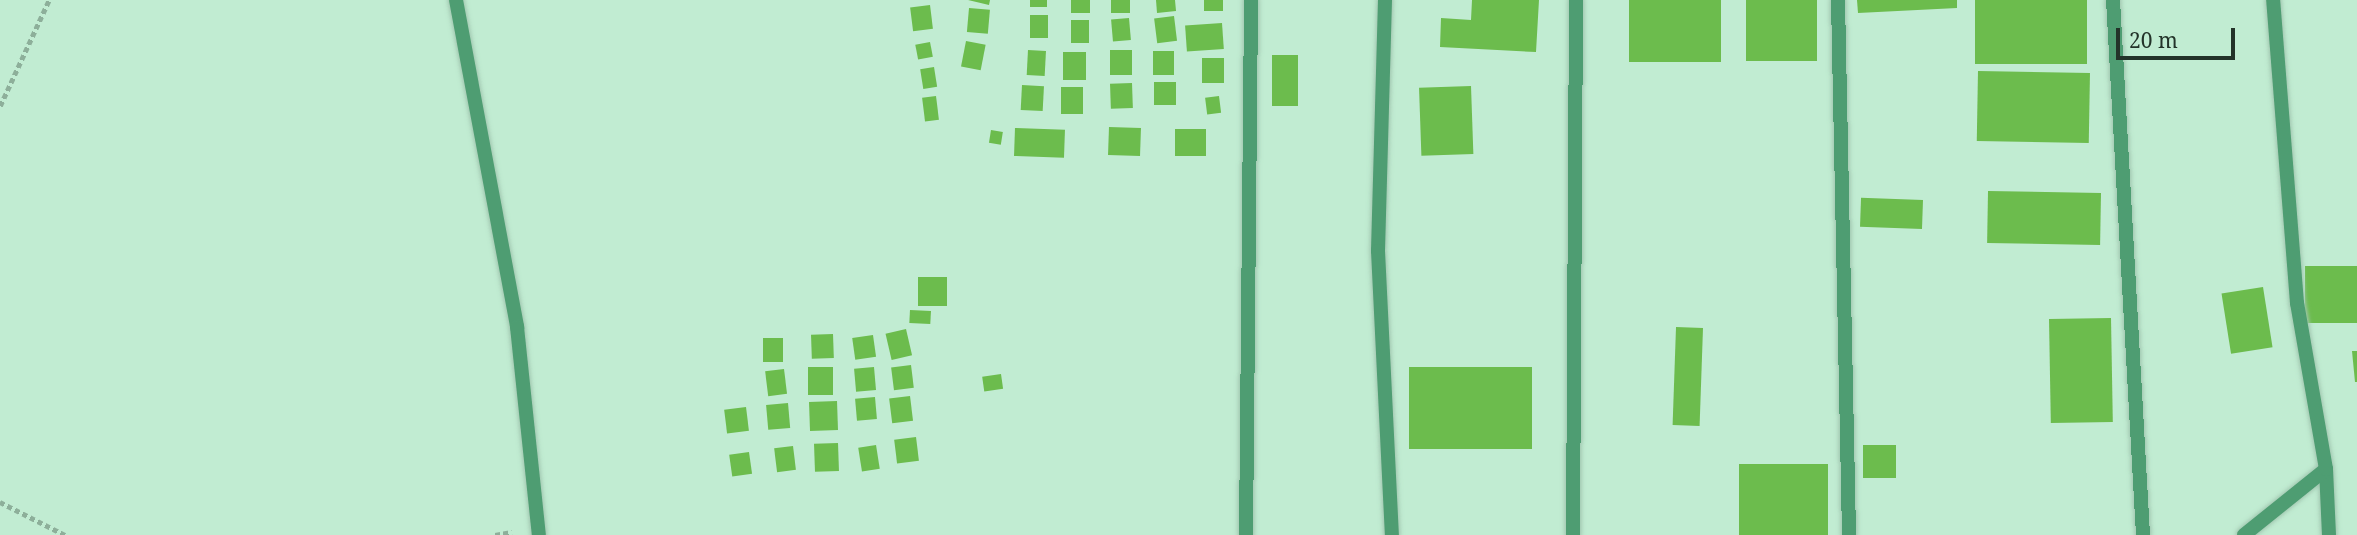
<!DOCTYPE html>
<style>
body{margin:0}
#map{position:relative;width:2357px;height:535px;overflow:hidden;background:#c1ecd2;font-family:"Noto Serif",serif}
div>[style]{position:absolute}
.building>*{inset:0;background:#6cbc4d;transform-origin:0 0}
.path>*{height:4.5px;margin-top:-2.25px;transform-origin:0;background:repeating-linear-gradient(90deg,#8daf9a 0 5px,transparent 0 8.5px)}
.roads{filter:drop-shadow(0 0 2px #a1c7b0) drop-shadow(0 0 2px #a1c7b0)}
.minor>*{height:14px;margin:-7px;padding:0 7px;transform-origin:7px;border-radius:7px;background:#4e9d72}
span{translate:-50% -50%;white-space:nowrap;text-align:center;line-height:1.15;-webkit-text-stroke:5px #c1ecd2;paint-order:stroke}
.scale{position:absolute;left:2116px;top:28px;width:119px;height:32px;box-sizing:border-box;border:4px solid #233329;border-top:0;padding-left:9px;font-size:21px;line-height:24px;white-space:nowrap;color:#233329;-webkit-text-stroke:5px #c1ecd2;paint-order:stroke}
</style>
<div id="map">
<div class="building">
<i style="clip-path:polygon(968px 0,990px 0,989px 5px)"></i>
<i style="left:1030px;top:0;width:17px;height:7px"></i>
<i style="left:1071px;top:0;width:19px;height:13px"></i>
<i style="left:1111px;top:0;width:19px;height:13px"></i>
<i style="clip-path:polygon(1156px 0,1175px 0,1176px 11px,1157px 13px)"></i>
<i style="left:1204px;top:0;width:19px;height:11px"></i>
<i style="clip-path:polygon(1472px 0,1539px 0,1536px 52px,1440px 47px,1441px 18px,1471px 20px)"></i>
<i style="left:1629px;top:0;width:92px;height:62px"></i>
<i style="left:1746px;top:0;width:71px;height:61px"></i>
<i style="clip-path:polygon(1857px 0,1957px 0,1957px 8px,1858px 13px)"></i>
<i style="left:1975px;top:0;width:112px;height:64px"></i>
<i style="left:930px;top:5px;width:24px;height:20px;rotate:83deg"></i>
<i style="left:969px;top:8px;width:21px;height:24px;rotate:5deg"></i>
<i style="left:1030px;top:15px;width:18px;height:23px"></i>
<i style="left:1174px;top:16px;width:25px;height:20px;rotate:83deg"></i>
<i style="left:1129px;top:18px;width:22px;height:18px;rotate:85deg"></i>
<i style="left:1071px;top:20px;width:18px;height:23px"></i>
<i style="left:1222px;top:23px;width:26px;height:37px;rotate:86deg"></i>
<i style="left:966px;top:41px;width:20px;height:26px;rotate:11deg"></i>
<i style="left:930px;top:42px;width:15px;height:15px;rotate:79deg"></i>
<i style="left:1028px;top:50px;width:18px;height:25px;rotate:3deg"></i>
<i style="left:1110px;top:50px;width:22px;height:25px"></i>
<i style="left:1153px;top:51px;width:21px;height:24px"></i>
<i style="left:1063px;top:52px;width:23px;height:28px"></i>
<i style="left:1272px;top:55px;width:26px;height:51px"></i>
<i style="left:1202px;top:58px;width:22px;height:25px"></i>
<i style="left:934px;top:67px;width:20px;height:14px;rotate:81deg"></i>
<i style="left:1978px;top:71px;width:112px;height:70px;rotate:1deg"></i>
<i style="left:1176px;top:82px;width:23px;height:22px;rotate:90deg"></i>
<i style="left:1132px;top:83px;width:25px;height:22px;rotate:88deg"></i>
<i style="left:1022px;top:85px;width:22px;height:25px;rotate:3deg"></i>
<i style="left:1471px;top:86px;width:68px;height:52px;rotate:88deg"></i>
<i style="left:1061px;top:87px;width:22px;height:27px"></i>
<i style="left:936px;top:96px;width:24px;height:14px;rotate:83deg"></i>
<i style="left:1219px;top:96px;width:17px;height:14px;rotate:83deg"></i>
<i style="left:1109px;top:127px;width:32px;height:28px;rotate:2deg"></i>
<i style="left:1015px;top:128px;width:50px;height:28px;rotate:2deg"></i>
<i style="left:1175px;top:129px;width:31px;height:27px"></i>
<i style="left:991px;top:130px;width:12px;height:13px;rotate:9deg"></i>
<i style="left:2101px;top:193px;width:52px;height:113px;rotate:91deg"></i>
<i style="left:1923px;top:200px;width:29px;height:62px;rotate:92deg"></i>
<i style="left:2357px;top:266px;width:57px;height:52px;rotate:90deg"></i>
<i style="left:918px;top:277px;width:29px;height:29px"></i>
<i style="left:2263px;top:287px;width:61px;height:42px;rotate:81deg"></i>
<i style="left:910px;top:310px;width:21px;height:13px;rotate:3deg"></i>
<i style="left:2111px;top:318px;width:104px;height:62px;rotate:89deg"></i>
<i style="left:1703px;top:328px;width:98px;height:27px;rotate:92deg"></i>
<i style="left:906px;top:329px;width:27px;height:21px;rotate:77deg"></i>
<i style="left:833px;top:334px;width:24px;height:22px;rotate:88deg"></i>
<i style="left:873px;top:335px;width:22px;height:21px;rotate:82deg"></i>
<i style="left:763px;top:338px;width:20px;height:24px"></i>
<i style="clip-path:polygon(2352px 351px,2357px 351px,2357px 382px,2355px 382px)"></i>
<i style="left:911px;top:365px;width:23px;height:20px;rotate:83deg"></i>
<i style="left:833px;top:367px;width:28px;height:25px;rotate:90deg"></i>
<i style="left:874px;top:367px;width:23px;height:20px;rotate:85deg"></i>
<i style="left:1409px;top:367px;width:123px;height:82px"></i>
<i style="left:784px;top:369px;width:25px;height:19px;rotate:83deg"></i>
<i style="left:1001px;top:374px;width:15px;height:19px;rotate:82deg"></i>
<i style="left:910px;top:396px;width:25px;height:21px;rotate:83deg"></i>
<i style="left:875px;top:397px;width:22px;height:20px;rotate:85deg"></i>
<i style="left:837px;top:401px;width:29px;height:28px;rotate:88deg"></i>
<i style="left:788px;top:403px;width:25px;height:22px;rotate:85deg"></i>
<i style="left:746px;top:407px;width:24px;height:22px;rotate:83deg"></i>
<i style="left:916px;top:437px;width:24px;height:22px;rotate:83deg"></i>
<i style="left:838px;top:443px;width:28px;height:24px;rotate:88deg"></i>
<i style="left:876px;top:445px;width:24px;height:18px;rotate:81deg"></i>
<i style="left:1896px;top:445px;width:33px;height:33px;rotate:90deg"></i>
<i style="left:793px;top:446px;width:24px;height:19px;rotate:83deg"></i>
<i style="left:749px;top:452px;width:22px;height:20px;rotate:82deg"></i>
<i style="left:1828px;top:464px;width:71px;height:89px;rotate:90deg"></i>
</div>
<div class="path">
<i style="left:0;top:106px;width:117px;rotate:-65.2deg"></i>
<i style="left:0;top:502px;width:73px;rotate:26.9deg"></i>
<i style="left:495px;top:535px;width:17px;rotate:-10deg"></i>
</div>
<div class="roads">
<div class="minor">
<i style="left:456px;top:0;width:333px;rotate:79.4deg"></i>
<i style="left:517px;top:327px;width:209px;rotate:84deg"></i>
<i style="left:1385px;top:0;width:251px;rotate:91.6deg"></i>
<i style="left:1378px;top:251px;width:284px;rotate:87.2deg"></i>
<i style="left:1838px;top:0;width:535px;rotate:88.82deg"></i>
<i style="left:2113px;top:0;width:536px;rotate:86.79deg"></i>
<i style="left:2326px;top:469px;width:66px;rotate:87.4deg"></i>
<i style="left:1246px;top:535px;width:535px;rotate:-89.46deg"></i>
<i style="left:1573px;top:535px;width:535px;rotate:-89.68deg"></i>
<i style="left:2244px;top:535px;width:105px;rotate:-38.8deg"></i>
<i style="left:2326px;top:469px;width:169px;rotate:-99.9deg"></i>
<i style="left:2297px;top:303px;width:304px;rotate:-94.5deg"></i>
</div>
</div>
<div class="scale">20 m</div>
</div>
